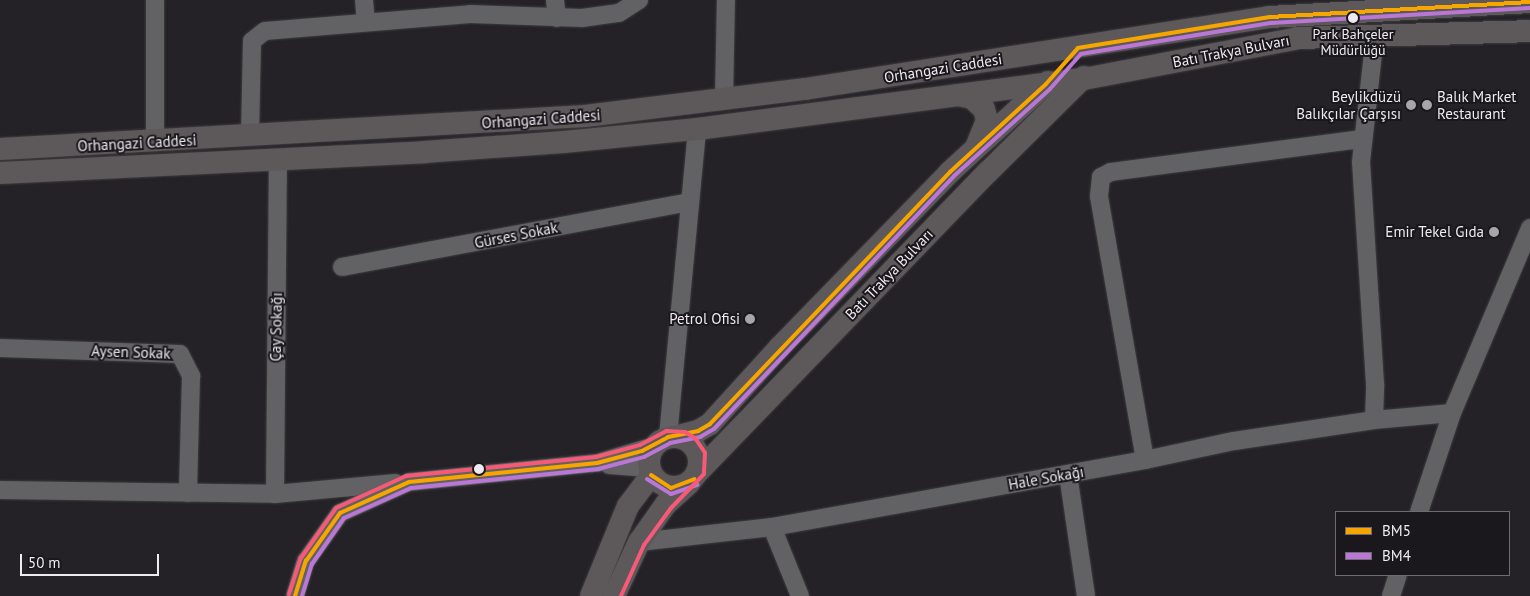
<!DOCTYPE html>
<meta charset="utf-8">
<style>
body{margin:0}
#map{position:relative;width:1530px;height:596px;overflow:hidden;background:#242226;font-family:"PT Sans",sans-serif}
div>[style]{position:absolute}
.roads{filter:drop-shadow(0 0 1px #3e3c40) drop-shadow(0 0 1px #3e3c40)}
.minor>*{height:18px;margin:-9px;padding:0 9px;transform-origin:9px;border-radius:9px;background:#626163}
.major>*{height:22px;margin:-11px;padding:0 11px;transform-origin:11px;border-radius:11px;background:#5d5859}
.major>.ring{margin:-11px;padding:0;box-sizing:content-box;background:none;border:22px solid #5d5859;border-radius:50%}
.bus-1>*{height:4px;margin:-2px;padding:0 2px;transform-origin:2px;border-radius:2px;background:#f7a600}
.bus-2>*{height:4px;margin:-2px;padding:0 2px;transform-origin:2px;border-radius:2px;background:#ba77d6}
.bus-3>*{height:4px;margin:-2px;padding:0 2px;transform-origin:2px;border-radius:2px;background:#f75a77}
.dots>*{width:14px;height:14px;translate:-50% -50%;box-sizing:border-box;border:2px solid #1a171d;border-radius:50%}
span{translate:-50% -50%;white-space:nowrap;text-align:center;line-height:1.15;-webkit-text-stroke:4px #1a171d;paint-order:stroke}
.bus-label{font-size:14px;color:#edebf0}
.street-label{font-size:15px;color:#edebf0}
.poi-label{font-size:15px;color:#edebf0}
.right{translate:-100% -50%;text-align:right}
.left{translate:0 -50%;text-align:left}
.legend{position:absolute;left:1335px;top:511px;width:175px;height:65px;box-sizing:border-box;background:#1a171d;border:1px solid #6e6c71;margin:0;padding:6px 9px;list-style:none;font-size:15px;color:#edebf0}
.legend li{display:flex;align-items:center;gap:10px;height:25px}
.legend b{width:25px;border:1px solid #6e6c71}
.scale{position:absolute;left:20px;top:554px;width:139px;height:22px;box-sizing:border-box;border:2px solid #edebf0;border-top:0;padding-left:6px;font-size:15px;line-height:18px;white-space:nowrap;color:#edebf0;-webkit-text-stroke:4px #1a171d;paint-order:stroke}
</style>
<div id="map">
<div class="roads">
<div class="minor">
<i style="left:155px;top:0;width:142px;rotate:90deg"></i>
<i style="left:364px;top:0;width:22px;rotate:85deg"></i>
<i style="left:555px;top:0;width:18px;rotate:84deg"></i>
<i style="left:724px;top:100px;width:100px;rotate:-88.9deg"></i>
<i style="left:250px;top:136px;width:95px;rotate:-88.8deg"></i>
<i style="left:252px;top:41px;width:16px;rotate:-38deg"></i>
<i style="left:265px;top:31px;width:206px;rotate:-4.7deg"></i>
<i style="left:470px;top:14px;width:112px;rotate:2deg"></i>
<i style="left:582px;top:18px;width:37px;rotate:-8deg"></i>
<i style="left:619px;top:13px;width:24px;rotate:-33deg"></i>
<i style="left:342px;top:267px;width:354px;rotate:-10.6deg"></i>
<i style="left:0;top:348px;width:180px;rotate:1.9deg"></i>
<i style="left:180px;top:354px;width:25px;rotate:63deg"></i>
<i style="left:191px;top:376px;width:117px;rotate:91.5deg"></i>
<i style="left:1374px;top:420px;width:36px;rotate:-88deg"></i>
<i style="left:1375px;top:384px;width:222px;rotate:-93.6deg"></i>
<i style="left:1361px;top:162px;width:128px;rotate:-83.7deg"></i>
<i style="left:668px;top:437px;width:309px;rotate:-84.6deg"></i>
<i style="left:1145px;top:460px;width:268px;rotate:-99.9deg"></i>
<i style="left:1099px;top:196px;width:19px;rotate:-84deg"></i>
<i style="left:1101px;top:177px;width:11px;rotate:-27deg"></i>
<i style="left:1111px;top:172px;width:254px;rotate:-7.5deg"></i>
<i style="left:609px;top:465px;width:40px;rotate:4.3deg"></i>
<i style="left:1068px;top:474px;width:123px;rotate:81.6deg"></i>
<i style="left:0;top:490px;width:275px;rotate:0.8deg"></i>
<i style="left:275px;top:494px;width:121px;rotate:-5.2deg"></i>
<i style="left:275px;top:494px;width:334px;rotate:-89.5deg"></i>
<i style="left:1419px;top:512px;width:104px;rotate:-71.6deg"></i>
<i style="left:1452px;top:413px;width:201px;rotate:-67.1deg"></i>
<i style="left:772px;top:527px;width:74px;rotate:67.9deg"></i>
<i style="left:639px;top:542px;width:134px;rotate:-6.4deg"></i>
<i style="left:772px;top:527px;width:379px;rotate:-10.2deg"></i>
<i style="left:1145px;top:460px;width:91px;rotate:-12.1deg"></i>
<i style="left:1234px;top:441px;width:142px;rotate:-8.5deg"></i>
<i style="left:1374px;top:420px;width:78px;rotate:-5.1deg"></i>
<i style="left:295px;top:596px;width:37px;rotate:-73deg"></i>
<i style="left:306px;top:561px;width:59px;rotate:-54.7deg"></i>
<i style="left:340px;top:513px;width:76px;rotate:-24.2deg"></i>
<i style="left:409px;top:482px;width:189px;rotate:-5.8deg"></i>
<i style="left:597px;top:463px;width:59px;rotate:-16.6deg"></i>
<i style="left:1391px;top:596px;width:22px;rotate:-72deg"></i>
</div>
<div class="major">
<i style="left:958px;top:95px;width:14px;rotate:12deg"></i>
<i style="left:972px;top:98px;width:16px;rotate:43deg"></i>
<i style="left:984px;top:109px;width:11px;rotate:75deg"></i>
<i style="left:987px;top:120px;width:27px;rotate:112deg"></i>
<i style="left:0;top:149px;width:586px;rotate:-3.23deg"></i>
<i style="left:585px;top:116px;width:222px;rotate:-7deg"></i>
<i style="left:805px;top:89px;width:471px;rotate:-8.8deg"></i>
<i style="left:1270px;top:17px;width:260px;rotate:-3.3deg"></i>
<i style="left:0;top:173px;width:425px;rotate:-2.8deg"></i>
<i style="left:424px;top:152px;width:140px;rotate:-4.1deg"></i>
<i style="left:564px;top:142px;width:134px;rotate:-5.6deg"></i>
<i style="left:697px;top:129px;width:390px;rotate:-7.4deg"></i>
<i style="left:1084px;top:79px;width:218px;rotate:-10.8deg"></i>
<i style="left:1298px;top:38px;width:232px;rotate:-1.7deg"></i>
<i class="ring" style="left:649px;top:437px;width:28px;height:28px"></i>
<i style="left:675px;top:437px;width:24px;rotate:-15deg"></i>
<i style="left:698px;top:431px;width:14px;rotate:-30deg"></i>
<i style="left:710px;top:424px;width:104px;rotate:-47.7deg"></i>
<i style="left:780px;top:347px;width:244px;rotate:-45.8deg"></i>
<i style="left:950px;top:172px;width:133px;rotate:-42.6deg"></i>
<i style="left:698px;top:472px;width:417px;rotate:-46deg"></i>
<i style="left:988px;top:172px;width:135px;rotate:-44.7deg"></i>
<i style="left:591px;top:596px;width:97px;rotate:-67.7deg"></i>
<i style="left:628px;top:506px;width:39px;rotate:-53deg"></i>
<i style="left:614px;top:596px;width:60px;rotate:-65.2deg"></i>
<i style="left:639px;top:542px;width:47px;rotate:-54.6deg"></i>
<i style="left:666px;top:504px;width:31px;rotate:-42deg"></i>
</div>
</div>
<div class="bus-1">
<i style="left:651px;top:475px;width:24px;rotate:33deg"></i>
<i style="left:671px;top:488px;width:25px;rotate:-21deg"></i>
<i style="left:295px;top:596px;width:37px;rotate:-73deg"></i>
<i style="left:306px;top:561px;width:59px;rotate:-54.7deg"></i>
<i style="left:340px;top:513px;width:76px;rotate:-24.2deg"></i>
<i style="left:409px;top:482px;width:189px;rotate:-5.8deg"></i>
<i style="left:597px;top:463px;width:47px;rotate:-14.9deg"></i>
<i style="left:642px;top:451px;width:30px;rotate:-28deg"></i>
<i style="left:668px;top:437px;width:31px;rotate:-11deg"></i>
<i style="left:698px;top:431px;width:14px;rotate:-30deg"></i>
<i style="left:710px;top:424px;width:348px;rotate:-46.4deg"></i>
<i style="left:950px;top:172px;width:130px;rotate:-42.5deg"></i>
<i style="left:1046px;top:84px;width:48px;rotate:-48.4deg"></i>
<i style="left:1078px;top:48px;width:194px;rotate:-9.2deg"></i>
<i style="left:1270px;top:17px;width:260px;rotate:-3.3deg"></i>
</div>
<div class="bus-2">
<i style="left:647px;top:479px;width:28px;rotate:32deg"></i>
<i style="left:671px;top:494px;width:28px;rotate:-19deg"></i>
<i style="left:302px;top:596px;width:34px;rotate:-73deg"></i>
<i style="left:312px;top:564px;width:56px;rotate:-55.2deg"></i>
<i style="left:344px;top:518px;width:73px;rotate:-24.1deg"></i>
<i style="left:411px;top:488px;width:188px;rotate:-5.8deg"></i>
<i style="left:598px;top:469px;width:48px;rotate:-14.6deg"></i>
<i style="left:644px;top:457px;width:30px;rotate:-28deg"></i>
<i style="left:670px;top:443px;width:31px;rotate:-11deg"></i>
<i style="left:700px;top:437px;width:16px;rotate:-30deg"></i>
<i style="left:714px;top:429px;width:349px;rotate:-46.5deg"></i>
<i style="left:954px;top:176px;width:130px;rotate:-42.2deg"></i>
<i style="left:1050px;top:89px;width:47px;rotate:-48.5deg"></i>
<i style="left:1081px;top:54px;width:193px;rotate:-9.3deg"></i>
<i style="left:1271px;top:23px;width:259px;rotate:-3.3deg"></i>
</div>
<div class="bus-3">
<i style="left:289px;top:594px;width:38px;rotate:-72deg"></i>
<i style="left:301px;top:558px;width:61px;rotate:-55deg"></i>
<i style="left:336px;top:508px;width:77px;rotate:-24.6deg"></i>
<i style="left:406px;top:476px;width:191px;rotate:-5.7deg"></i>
<i style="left:596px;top:457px;width:46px;rotate:-15.3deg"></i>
<i style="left:640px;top:445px;width:30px;rotate:-28deg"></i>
<i style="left:666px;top:431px;width:19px;rotate:3deg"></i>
<i style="left:685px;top:432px;width:12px;rotate:31deg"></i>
<i style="left:695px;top:438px;width:18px;rotate:56deg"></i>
<i style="left:705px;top:453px;width:21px;rotate:93deg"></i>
<i style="left:704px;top:474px;width:47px;rotate:134.1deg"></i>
<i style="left:671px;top:508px;width:46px;rotate:126.1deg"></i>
<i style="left:644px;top:545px;width:56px;rotate:114.3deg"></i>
</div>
<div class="dots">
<i style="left:1353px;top:18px;background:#edebf0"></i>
<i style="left:1411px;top:105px;background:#a7a5a9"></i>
<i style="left:1427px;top:105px;background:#a7a5a9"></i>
<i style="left:1494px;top:232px;background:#a7a5a9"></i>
<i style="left:750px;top:319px;background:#a7a5a9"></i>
<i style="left:479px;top:469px;background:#edebf0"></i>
</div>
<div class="bus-label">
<span style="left:1353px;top:42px">Park Bahçeler<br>Müdürlüğü</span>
</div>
<div class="street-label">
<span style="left:1231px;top:51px;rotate:-11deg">Batı Trakya Bulvarı</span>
<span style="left:943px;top:68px;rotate:-9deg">Orhangazi Caddesi</span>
<span style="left:541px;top:119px;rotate:-4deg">Orhangazi Caddesi</span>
<span style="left:137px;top:143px;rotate:-3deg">Orhangazi Caddesi</span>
<span style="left:516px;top:235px;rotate:-11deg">Gürses Sokak</span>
<span style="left:889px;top:274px;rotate:-46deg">Batı Trakya Bulvarı</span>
<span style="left:276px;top:327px;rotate:-89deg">Çay Sokağı</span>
<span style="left:131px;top:352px;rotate:2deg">Aysen Sokak</span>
<span style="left:1046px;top:478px;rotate:-10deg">Hale Sokağı</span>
</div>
<div class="poi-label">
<span class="right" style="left:1401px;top:105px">Beylikdüzü<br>Balıkçılar Çarşısı</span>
<span class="left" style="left:1437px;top:105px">Balık Market<br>Restaurant</span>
<span class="right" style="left:1484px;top:232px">Emir Tekel Gıda</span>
<span class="right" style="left:740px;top:319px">Petrol Ofisi</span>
</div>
<ul class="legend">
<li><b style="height:6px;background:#f7a600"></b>BM5</li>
<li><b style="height:6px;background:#ba77d6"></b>BM4</li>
</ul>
<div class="scale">50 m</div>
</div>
